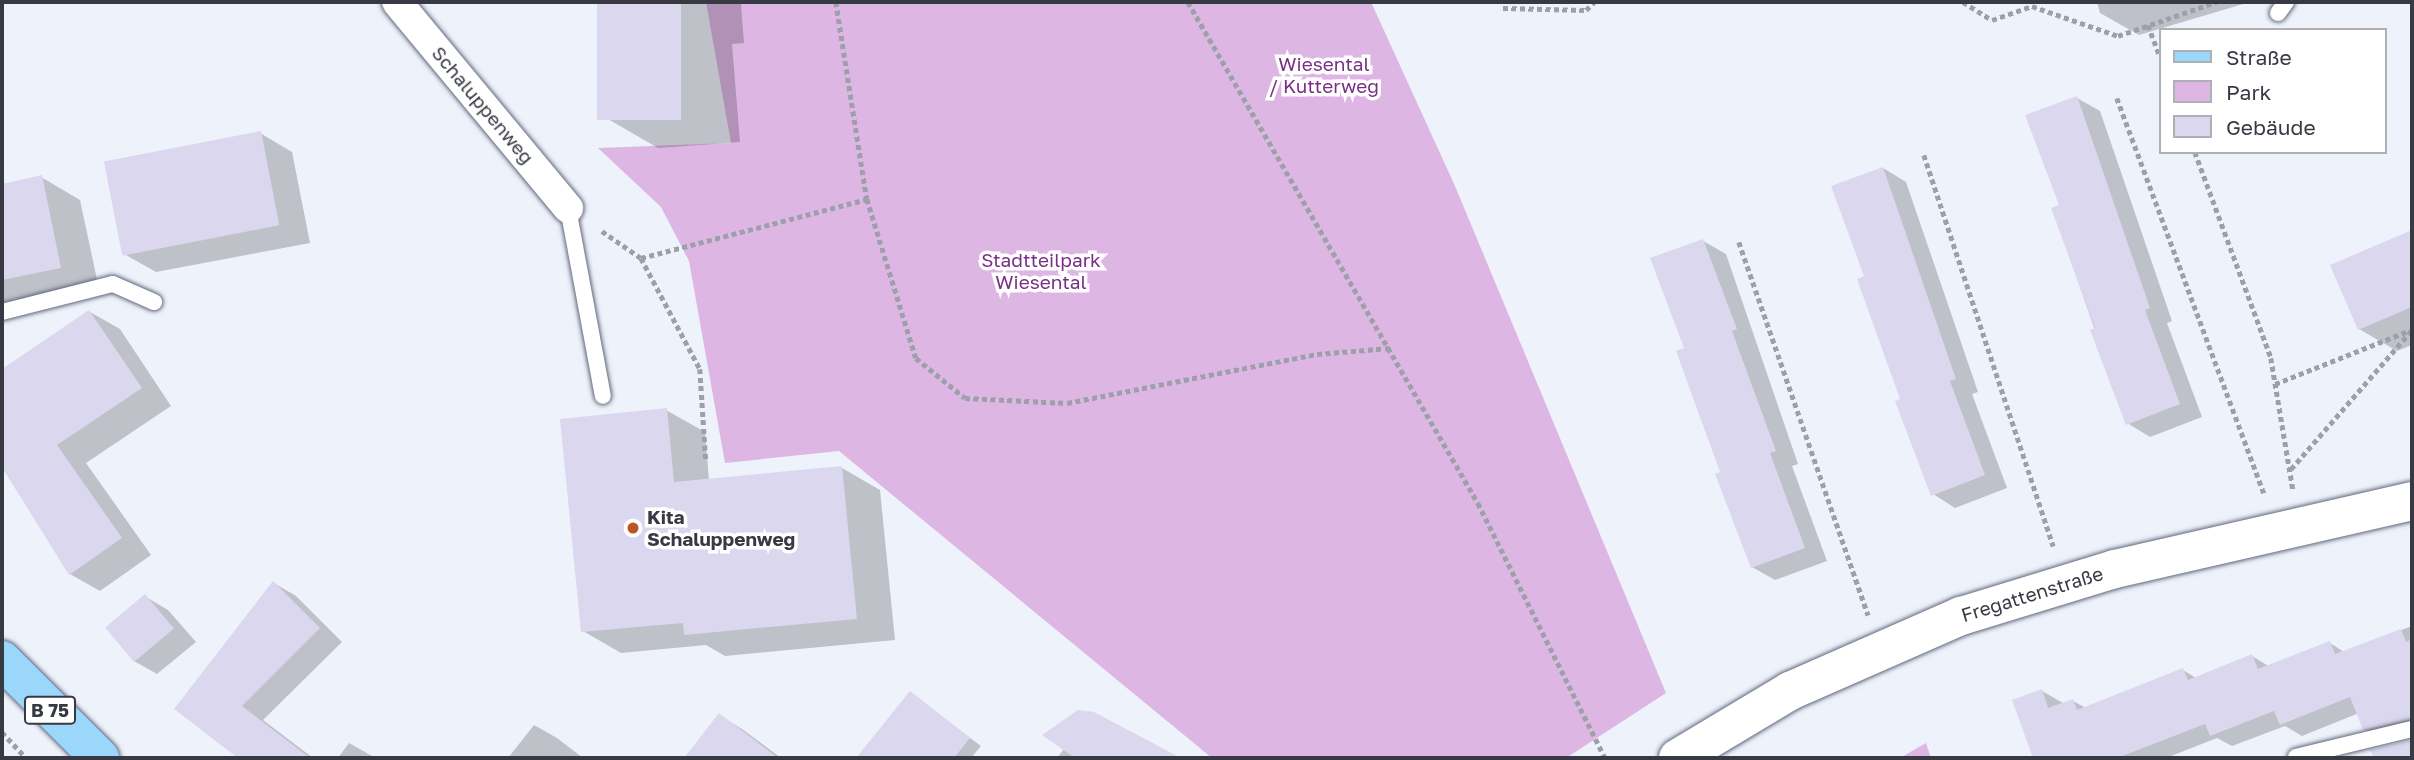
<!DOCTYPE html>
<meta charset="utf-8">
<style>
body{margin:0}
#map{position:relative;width:2414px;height:760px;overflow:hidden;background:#eef2fb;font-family:"Golos Text",sans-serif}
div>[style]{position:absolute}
.green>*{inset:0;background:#deb6e4}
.shadow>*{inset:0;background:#0003}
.building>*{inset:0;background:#dbd7ef;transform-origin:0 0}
.path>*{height:4.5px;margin-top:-2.25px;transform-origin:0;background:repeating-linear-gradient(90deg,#9ca0a9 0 5px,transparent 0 8.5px)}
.roads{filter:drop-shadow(0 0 2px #60687c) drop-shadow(0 0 2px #60687c)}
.service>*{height:16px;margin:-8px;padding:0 8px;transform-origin:8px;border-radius:8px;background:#fff}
.minor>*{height:30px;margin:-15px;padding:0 15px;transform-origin:15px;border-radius:15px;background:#fff}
.tertiary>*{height:38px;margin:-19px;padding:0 19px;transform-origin:19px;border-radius:19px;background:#fff}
.primary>*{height:38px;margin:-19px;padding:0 19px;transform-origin:19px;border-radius:19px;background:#9bd6fb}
.dots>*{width:19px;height:19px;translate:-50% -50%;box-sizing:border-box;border:4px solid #fff;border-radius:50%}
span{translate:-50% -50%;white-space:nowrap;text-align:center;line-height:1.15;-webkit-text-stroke:7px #fff;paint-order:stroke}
.shield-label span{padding:2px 5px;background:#fff;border:2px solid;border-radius:5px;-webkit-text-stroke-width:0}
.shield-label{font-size:18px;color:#373a43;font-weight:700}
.park-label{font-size:19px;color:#782f85}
.street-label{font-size:19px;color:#373a43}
.poi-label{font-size:19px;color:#373a43;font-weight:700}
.left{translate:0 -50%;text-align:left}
.frame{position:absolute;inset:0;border:4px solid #373a43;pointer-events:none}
.legend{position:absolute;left:2159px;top:28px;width:228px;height:126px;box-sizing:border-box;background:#fff;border:2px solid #afb0b4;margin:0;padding:9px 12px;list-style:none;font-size:21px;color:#373a43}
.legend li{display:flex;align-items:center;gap:14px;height:35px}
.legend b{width:35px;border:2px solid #afb0b4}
</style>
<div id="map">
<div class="green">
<i style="clip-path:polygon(706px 2px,1371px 2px,1455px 186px,1666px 693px,1566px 758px,1212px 758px,839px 451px,725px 463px,689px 261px,661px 207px,598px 148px,731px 143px)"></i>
<i style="clip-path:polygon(1926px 743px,1931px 758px,1900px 758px)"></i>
</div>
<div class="shadow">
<i style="clip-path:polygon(598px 2px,741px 4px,744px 43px,732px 44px,740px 142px,658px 148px,608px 119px)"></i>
<i style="clip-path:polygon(2097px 2px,2250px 2px,2139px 35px,2100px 13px)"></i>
<i style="clip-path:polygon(2077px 98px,2100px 111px,2172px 321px,2167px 323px,2202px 417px,2150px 437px,2127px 423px,2053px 209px,2061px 206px)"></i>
<i style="clip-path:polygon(260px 133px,292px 152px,310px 243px,156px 272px,124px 254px)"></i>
<i style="clip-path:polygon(1883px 168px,1906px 182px,1978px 392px,1972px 394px,2007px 488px,1955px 508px,1933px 494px,1866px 277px)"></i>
<i style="clip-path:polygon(41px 177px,80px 200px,99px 289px,2px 310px,2px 186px)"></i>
<i style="clip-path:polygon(2412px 231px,2412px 345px,2397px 351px,2359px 329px,2332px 266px)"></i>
<i style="clip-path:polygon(1703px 241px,1726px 254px,1798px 464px,1792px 466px,1827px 561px,1775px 580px,1752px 567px,1686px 350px)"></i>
<i style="clip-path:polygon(90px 312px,120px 329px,171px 406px,86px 463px,151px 555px,100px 591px,70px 574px,2px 467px,2px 371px)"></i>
<i style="clip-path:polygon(666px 410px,705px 432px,709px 480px,842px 468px,880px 490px,895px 640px,725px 656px,706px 645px,621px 653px,583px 631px)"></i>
<i style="clip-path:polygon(274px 583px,296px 596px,342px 642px,263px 720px,313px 758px,240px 758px,176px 709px)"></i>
<i style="clip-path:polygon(146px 597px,168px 610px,196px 642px,157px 674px,134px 661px,107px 628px)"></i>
<i style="clip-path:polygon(2412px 626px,2412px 734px,2385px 741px,2364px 729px,2359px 713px,2302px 736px,2285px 726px,2232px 746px,2217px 738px,2166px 758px,2035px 758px,2015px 701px,2042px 691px,2063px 703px,2073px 701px,2086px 708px,2183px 670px,2196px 678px,2252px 656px,2270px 667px,2330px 643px,2344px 652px)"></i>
<i style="clip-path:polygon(910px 693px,981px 746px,971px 758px,859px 758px)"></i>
<i style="clip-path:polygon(719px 715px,742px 729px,781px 758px,687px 758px)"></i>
<i style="clip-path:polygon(534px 725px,557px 738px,583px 758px,508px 758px)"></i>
<i style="clip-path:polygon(349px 743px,372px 756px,374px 758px,338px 758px)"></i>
<i style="clip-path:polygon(1064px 749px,1173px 757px,1174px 758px,1057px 758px)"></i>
</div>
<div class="building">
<i style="left:597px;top:2px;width:84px;height:118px"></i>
<i style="clip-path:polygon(2077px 96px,2150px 308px,2145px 310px,2180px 404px,2126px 425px,2090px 330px,2095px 328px,2051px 208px,2059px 205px,2025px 115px)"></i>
<i style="left:261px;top:131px;width:96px;height:160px;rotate:79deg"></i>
<i style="clip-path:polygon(1883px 167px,1956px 379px,1950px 381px,1985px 475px,1931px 496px,1895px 401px,1900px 399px,1857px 279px,1864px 276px,1831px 186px)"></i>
<i style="clip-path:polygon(42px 175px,61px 268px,2px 280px,2px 184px)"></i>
<i style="clip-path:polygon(2412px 230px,2412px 307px,2358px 330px,2330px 265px)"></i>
<i style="clip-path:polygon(1703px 239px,1737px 329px,1732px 331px,1776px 451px,1770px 453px,1805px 548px,1751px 568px,1715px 474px,1720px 472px,1676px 351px,1684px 348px,1650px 258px)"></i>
<i style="clip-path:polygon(89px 310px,142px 388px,57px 445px,122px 538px,69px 575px,2px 467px,2px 369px)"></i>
<i style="clip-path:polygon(667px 408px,674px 482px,842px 466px,857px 619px,684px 635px,683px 623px,581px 632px,560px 419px)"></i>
<i style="clip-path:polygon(273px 581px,320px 628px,242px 706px,310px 758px,238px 758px,174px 709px)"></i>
<i style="left:145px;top:594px;width:45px;height:52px;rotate:50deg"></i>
<i style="clip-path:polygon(2401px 629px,2406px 642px,2412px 639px,2412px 719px,2363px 730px,2350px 697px,2280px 725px,2274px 711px,2210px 736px,2205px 724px,2117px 758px,2033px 758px,2012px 700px,2042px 689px,2048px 708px,2073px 699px,2077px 710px,2183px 668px,2188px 680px,2252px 654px,2258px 669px,2330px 641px,2335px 654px)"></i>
<i style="clip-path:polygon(910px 691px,970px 738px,954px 758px,856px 758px)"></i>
<i style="clip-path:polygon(1078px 710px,1094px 712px,1181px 758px,1075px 758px,1042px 735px)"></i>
<i style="clip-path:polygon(719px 713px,778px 758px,684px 758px)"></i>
<i style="clip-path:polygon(2412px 740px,2412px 758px,2374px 758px,2370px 750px)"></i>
</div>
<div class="path">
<i style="left:836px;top:2px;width:199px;rotate:81.1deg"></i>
<i style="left:867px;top:199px;width:166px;rotate:72.9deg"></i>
<i style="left:916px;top:358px;width:63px;rotate:39.2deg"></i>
<i style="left:965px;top:398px;width:102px;rotate:2.8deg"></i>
<i style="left:1067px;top:403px;width:255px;rotate:-11.1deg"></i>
<i style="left:1317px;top:354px;width:73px;rotate:-4.7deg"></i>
<i style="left:1188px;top:2px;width:579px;rotate:59.94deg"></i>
<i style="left:1478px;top:503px;width:285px;rotate:63.5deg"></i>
<i style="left:1963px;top:2px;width:34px;rotate:32deg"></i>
<i style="left:1992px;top:20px;width:42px;rotate:-19.3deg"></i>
<i style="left:2032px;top:6px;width:91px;rotate:19.2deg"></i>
<i style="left:2118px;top:36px;width:104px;rotate:-19.1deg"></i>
<i style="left:1503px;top:8px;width:83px;rotate:1.4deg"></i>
<i style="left:1586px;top:10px;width:11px;rotate:-45deg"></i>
<i style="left:2148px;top:25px;width:34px;rotate:69deg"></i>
<i style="left:2117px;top:98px;width:422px;rotate:69.6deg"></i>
<i style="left:2195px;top:152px;width:220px;rotate:69.7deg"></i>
<i style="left:2271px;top:358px;width:133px;rotate:80.5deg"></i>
<i style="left:1924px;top:155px;width:412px;rotate:71.7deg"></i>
<i style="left:602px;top:231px;width:47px;rotate:34.7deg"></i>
<i style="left:641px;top:258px;width:126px;rotate:62deg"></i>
<i style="left:700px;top:369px;width:92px;rotate:86.3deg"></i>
<i style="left:1739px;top:242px;width:395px;rotate:70.9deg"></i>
<i style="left:641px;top:258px;width:234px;rotate:-14.6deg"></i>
<i style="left:2275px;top:384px;width:143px;rotate:-21.7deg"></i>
<i style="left:2291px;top:469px;width:184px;rotate:-49deg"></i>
<i style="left:2px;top:732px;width:35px;rotate:47deg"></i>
</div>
<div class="roads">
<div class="service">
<i style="left:2278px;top:13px;width:14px;rotate:-54deg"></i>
<i style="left:568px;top:208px;width:191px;rotate:79.5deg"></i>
<i style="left:2px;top:312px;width:114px;rotate:-14.2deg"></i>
<i style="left:113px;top:284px;width:45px;rotate:23.7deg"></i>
<i style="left:2296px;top:757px;width:119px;rotate:-13.6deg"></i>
</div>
<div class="minor">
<i style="left:397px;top:2px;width:268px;rotate:50.3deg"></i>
</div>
<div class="tertiary">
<i style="left:1678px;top:758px;width:131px;rotate:-30.9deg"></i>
<i style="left:1790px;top:691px;width:187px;rotate:-23.7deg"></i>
<i style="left:1961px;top:616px;width:161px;rotate:-17deg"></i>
<i style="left:2115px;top:569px;width:305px;rotate:-12.9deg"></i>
</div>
<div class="primary">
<i style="left:2px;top:660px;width:139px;rotate:45deg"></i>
</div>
</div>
<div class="dots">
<i style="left:633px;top:528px;background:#bc5725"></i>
</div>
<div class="shield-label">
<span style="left:50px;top:710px">B 75</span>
</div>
<div class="park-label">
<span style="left:1324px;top:75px">Wiesental<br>/ Kutterweg</span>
<span style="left:1041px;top:271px">Stadtteilpark<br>Wiesental</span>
</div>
<div class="street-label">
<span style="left:483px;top:105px;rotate:50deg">Schaluppenweg</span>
<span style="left:2032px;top:594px;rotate:-17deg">Fregattenstraße</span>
</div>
<div class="poi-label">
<span class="left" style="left:647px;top:528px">Kita<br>Schaluppenweg</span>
</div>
<div class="frame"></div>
<ul class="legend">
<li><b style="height:9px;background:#9bd6fb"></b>Straße</li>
<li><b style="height:19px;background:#deb6e4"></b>Park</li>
<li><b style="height:19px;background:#dbd7ef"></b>Gebäude</li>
</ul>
</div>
